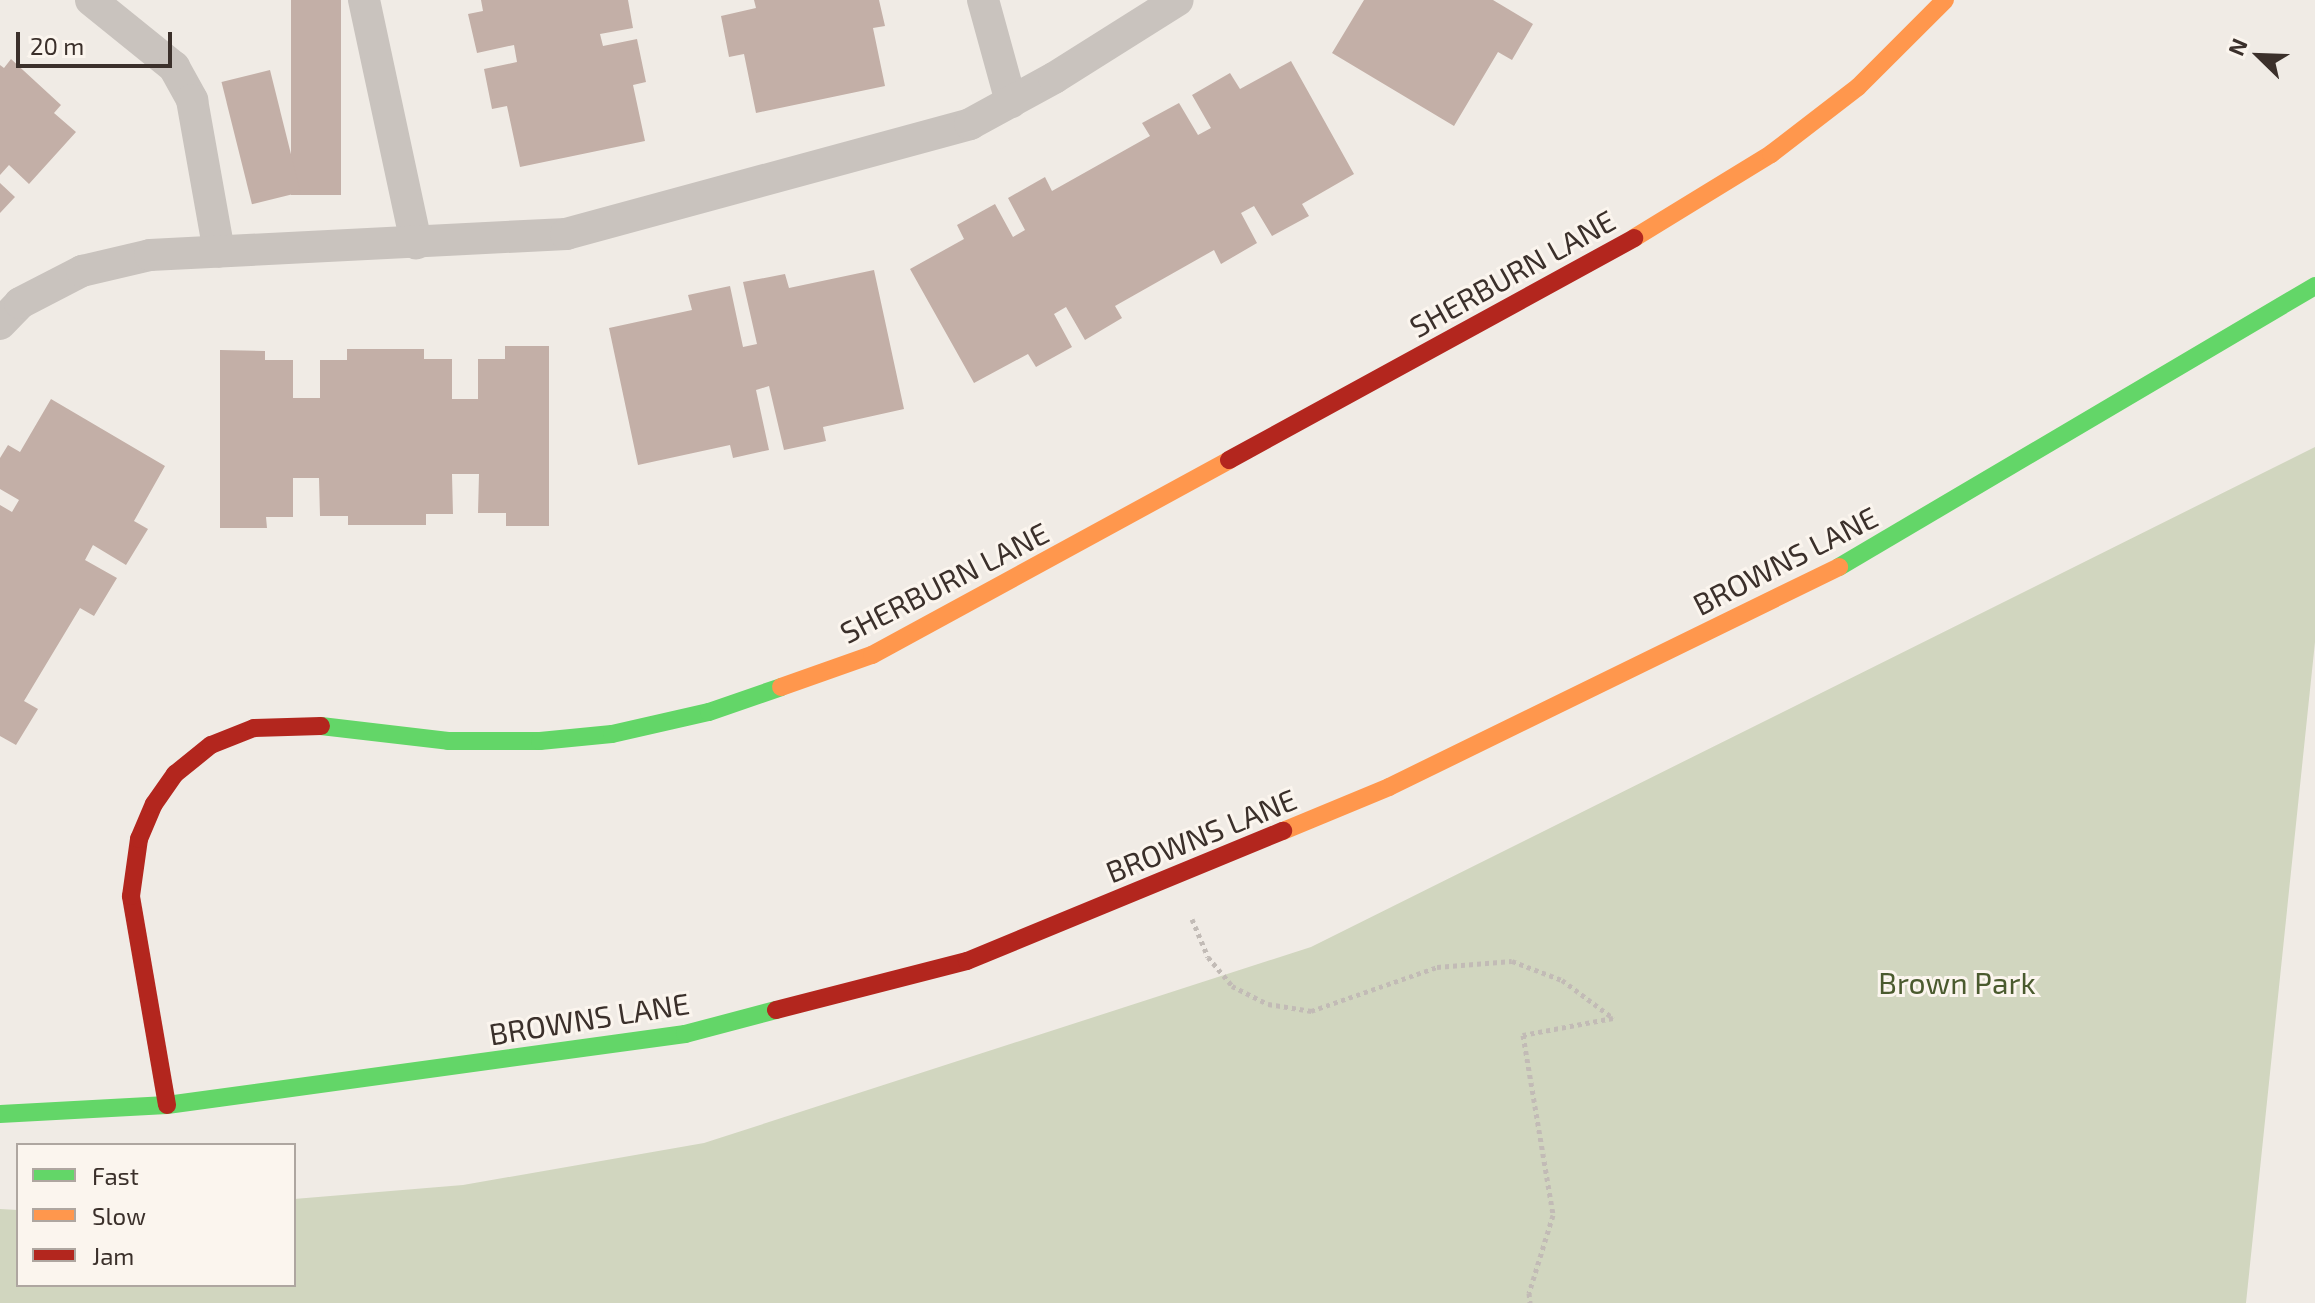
<!DOCTYPE html>
<style>
body{margin:0}
#map{position:relative;width:2315px;height:1303px;overflow:hidden;background:#f0ebe5;font-family:"Exo 2",sans-serif}
div>[style]{position:absolute}
.green>*{inset:0;background:#d1d6bf}
.building>*{inset:0;background:#c3afa7;transform-origin:0 0}
.path>*{height:5px;margin-top:-2.5px;transform-origin:0;background:repeating-linear-gradient(90deg,#c2bbb6 0 4px,transparent 0 8px)}
.lane>*{height:32px;margin:-16px;padding:0 16px;transform-origin:16px;border-radius:16px;background:#c9c3be}
.fast>*{height:18px;margin:-9px;padding:0 9px;transform-origin:9px;border-radius:9px;background:#63d668}
.slow>*{height:18px;margin:-9px;padding:0 9px;transform-origin:9px;border-radius:9px;background:#ff974d}
.jam>*{height:18px;margin:-9px;padding:0 9px;transform-origin:9px;border-radius:9px;background:#b3261e}
span{translate:-50% -50%;white-space:nowrap;text-align:center;line-height:1.15;-webkit-text-stroke:6px #fbf5ee;paint-order:stroke}
.street-label{font-size:30px;color:#3b302b}
.park-label{font-size:30px;color:#4a5a2e}
.legend{position:absolute;left:16px;top:1143px;width:280px;height:144px;box-sizing:border-box;background:#fbf5ee;border:2px solid #aea6a0;margin:0;padding:10px 14px;list-style:none;font-size:24px;color:#3b302b}
.legend li{display:flex;align-items:center;gap:16px;height:40px}
.legend b{width:40px;border:2px solid #aea6a0}
.north{position:absolute;left:2219px;top:16px;width:80px;height:80px;-webkit-text-stroke:6px #fbf5ee;paint-order:stroke;rotate:293deg;font-size:22px;font-weight:700;line-height:32px;text-align:center;color:#3b302b}
.north::after{content:'';display:block;margin:auto;width:28px;height:36px;background:#3b302b;clip-path:polygon(50% 0,100% 100%,50% 72%,0 100%)}
.scale{position:absolute;left:16px;top:32px;width:156px;height:36px;box-sizing:border-box;border:4px solid #3b302b;border-top:0;padding-left:10px;font-size:24px;line-height:28px;white-space:nowrap;color:#3b302b;-webkit-text-stroke:6px #fbf5ee;paint-order:stroke}
</style>
<div id="map">
<div class="green">
<i style="clip-path:polygon(2315px 447px,2315px 642px,2246px 1303px,0 1303px,0 1209px,18px 1210px,18px 1285px,294px 1285px,294px 1199px,463px 1185px,704px 1143px,1311px 947px)"></i>
</div>
<div class="building">
<i style="left:291px;top:0;width:50px;height:195px"></i>
<i style="clip-path:polygon(481px 0,628px 0,633px 28px,600px 34px,603px 46px,637px 39px,646px 82px,633px 85px,645px 141px,520px 167px,507px 106px,492px 109px,484px 69px,517px 62px,514px 45px,477px 53px,468px 14px,483px 11px)"></i>
<i style="clip-path:polygon(754px 0,879px 0,885px 26px,873px 28px,885px 86px,756px 113px,744px 54px,729px 57px,721px 16px,756px 8px)"></i>
<i style="clip-path:polygon(1364px 0,1493px 0,1533px 24px,1512px 60px,1498px 52px,1454px 126px,1332px 53px)"></i>
<i style="clip-path:polygon(11px 59px,61px 105px,54px 113px,76px 132px,29px 184px,9px 165px,0 175px,0 65px,4px 68px)"></i>
<i style="clip-path:polygon(1291px 61px,1354px 174px,1302px 204px,1309px 216px,1272px 236px,1254px 206px,1241px 213px,1257px 243px,1221px 264px,1214px 250px,1115px 306px,1122px 318px,1085px 340px,1066px 307px,1054px 314px,1072px 347px,1036px 367px,1028px 354px,974px 383px,910px 269px,964px 239px,957px 225px,995px 204px,1013px 237px,1025px 230px,1008px 198px,1045px 177px,1052px 191px,1150px 136px,1142px 123px,1179px 103px,1198px 135px,1211px 128px,1192px 95px,1230px 73px,1240px 89px)"></i>
<i style="left:270px;top:70px;width:126px;height:50px;rotate:76deg"></i>
<i style="clip-path:polygon(0 183px,15px 197px,0 213px)"></i>
<i style="clip-path:polygon(874px 270px,904px 409px,823px 427px,826px 441px,784px 450px,769px 386px,756px 390px,769px 450px,733px 458px,730px 445px,638px 465px,609px 328px,692px 310px,688px 295px,730px 286px,743px 347px,757px 344px,743px 282px,785px 274px,789px 288px)"></i>
<i style="clip-path:polygon(505px 346px,549px 346px,549px 526px,506px 526px,506px 513px,478px 513px,479px 474px,452px 474px,453px 514px,426px 514px,426px 525px,348px 525px,348px 516px,320px 516px,319px 478px,293px 478px,293px 517px,266px 517px,267px 528px,220px 528px,220px 350px,265px 351px,265px 360px,293px 360px,293px 398px,320px 398px,320px 360px,347px 360px,347px 349px,424px 349px,424px 359px,452px 359px,452px 399px,478px 399px,478px 359px,505px 359px)"></i>
<i style="clip-path:polygon(51px 399px,165px 466px,134px 521px,148px 529px,126px 565px,93px 545px,85px 560px,117px 578px,94px 616px,80px 608px,24px 701px,38px 709px,16px 745px,0 736px,0 505px,12px 512px,19px 500px,0 489px,0 458px,8px 445px,20px 452px)"></i>
</div>
<div class="path">
<i style="left:1192px;top:919px;width:41px;rotate:67.2deg"></i>
<i style="left:1208px;top:957px;width:38px;rotate:50deg"></i>
<i style="left:1232px;top:986px;width:40px;rotate:26.6deg"></i>
<i style="left:1268px;top:1004px;width:44px;rotate:9.2deg"></i>
<i style="left:1311px;top:1011px;width:133px;rotate:-19.2deg"></i>
<i style="left:1437px;top:967px;width:75px;rotate:-4.6deg"></i>
<i style="left:1512px;top:961px;width:53px;rotate:20.8deg"></i>
<i style="left:1562px;top:980px;width:64px;rotate:36.7deg"></i>
<i style="left:1613px;top:1018px;width:92px;rotate:169.3deg"></i>
<i style="left:1523px;top:1035px;width:182px;rotate:80.5deg"></i>
<i style="left:1553px;top:1215px;width:82px;rotate:107.1deg"></i>
<i style="left:1529px;top:1293px;width:10px;rotate:84deg"></i>
</div>
<div class="lane">
<i style="left:91px;top:0;width:107px;rotate:38.9deg"></i>
<i style="left:174px;top:67px;width:38px;rotate:61deg"></i>
<i style="left:192px;top:100px;width:154px;rotate:79.9deg"></i>
<i style="left:364px;top:0;width:249px;rotate:77.9deg"></i>
<i style="left:983px;top:0;width:106px;rotate:74.6deg"></i>
<i style="left:0;top:324px;width:29px;rotate:-46deg"></i>
<i style="left:20px;top:303px;width:70px;rotate:-27.3deg"></i>
<i style="left:82px;top:271px;width:70px;rotate:-13.2deg"></i>
<i style="left:150px;top:255px;width:417px;rotate:-2.9deg"></i>
<i style="left:566px;top:234px;width:419px;rotate:-15.2deg"></i>
<i style="left:970px;top:124px;width:96px;rotate:-28.7deg"></i>
<i style="left:1054px;top:78px;width:146px;rotate:-32.2deg"></i>
</div>
<div class="fast">
<i style="left:1839px;top:567px;width:553px;rotate:-30.55deg"></i>
<i style="left:321px;top:726px;width:128px;rotate:6.7deg"></i>
<i style="left:448px;top:741px;width:92px"></i>
<i style="left:540px;top:741px;width:72px;rotate:-5.6deg"></i>
<i style="left:612px;top:734px;width:99px;rotate:-12.8deg"></i>
<i style="left:709px;top:712px;width:76px;rotate:-19.1deg"></i>
<i style="left:0;top:1114px;width:167px;rotate:-3.1deg"></i>
<i style="left:167px;top:1105px;width:523px;rotate:-7.8deg"></i>
<i style="left:685px;top:1034px;width:94px;rotate:-14.8deg"></i>
</div>
<div class="slow">
<i style="left:1634px;top:238px;width:161px;rotate:-31.5deg"></i>
<i style="left:1771px;top:154px;width:110px;rotate:-37.6deg"></i>
<i style="left:1858px;top:87px;width:123px;rotate:-45deg"></i>
<i style="left:781px;top:687px;width:96px;rotate:-19.4deg"></i>
<i style="left:872px;top:655px;width:407px;rotate:-28.6deg"></i>
<i style="left:1283px;top:831px;width:115px;rotate:-22.5deg"></i>
<i style="left:1389px;top:787px;width:501px;rotate:-26.05deg"></i>
</div>
<div class="jam">
<i style="left:1229px;top:460px;width:462px;rotate:-28.7deg"></i>
<i style="left:776px;top:1010px;width:197px;rotate:-14.4deg"></i>
<i style="left:967px;top:961px;width:342px;rotate:-22.4deg"></i>
<i style="left:167px;top:1105px;width:212px;rotate:-99.8deg"></i>
<i style="left:131px;top:896px;width:58px;rotate:-82deg"></i>
<i style="left:139px;top:839px;width:38px;rotate:-67deg"></i>
<i style="left:154px;top:804px;width:37px;rotate:-55deg"></i>
<i style="left:175px;top:774px;width:46px;rotate:-38.9deg"></i>
<i style="left:211px;top:745px;width:46px;rotate:-21.6deg"></i>
<i style="left:254px;top:728px;width:67px;rotate:-1.7deg"></i>
</div>
<div class="street-label">
<span style="left:1512px;top:273px;rotate:-29deg">SHERBURN LANE</span>
<span style="left:1785px;top:560px;rotate:-27deg">BROWNS LANE</span>
<span style="left:944px;top:582px;rotate:-27deg">SHERBURN LANE</span>
<span style="left:1201px;top:835px;rotate:-22deg">BROWNS LANE</span>
<span style="left:589px;top:1018px;rotate:-9deg">BROWNS LANE</span>
</div>
<div class="park-label">
<span style="left:1957px;top:982px">Brown Park</span>
</div>
<ul class="legend">
<li><b style="height:10px;background:#63d668"></b>Fast</li>
<li><b style="height:10px;background:#ff974d"></b>Slow</li>
<li><b style="height:10px;background:#b3261e"></b>Jam</li>
</ul>
<div class="north">N</div>
<div class="scale">20 m</div>
</div>
